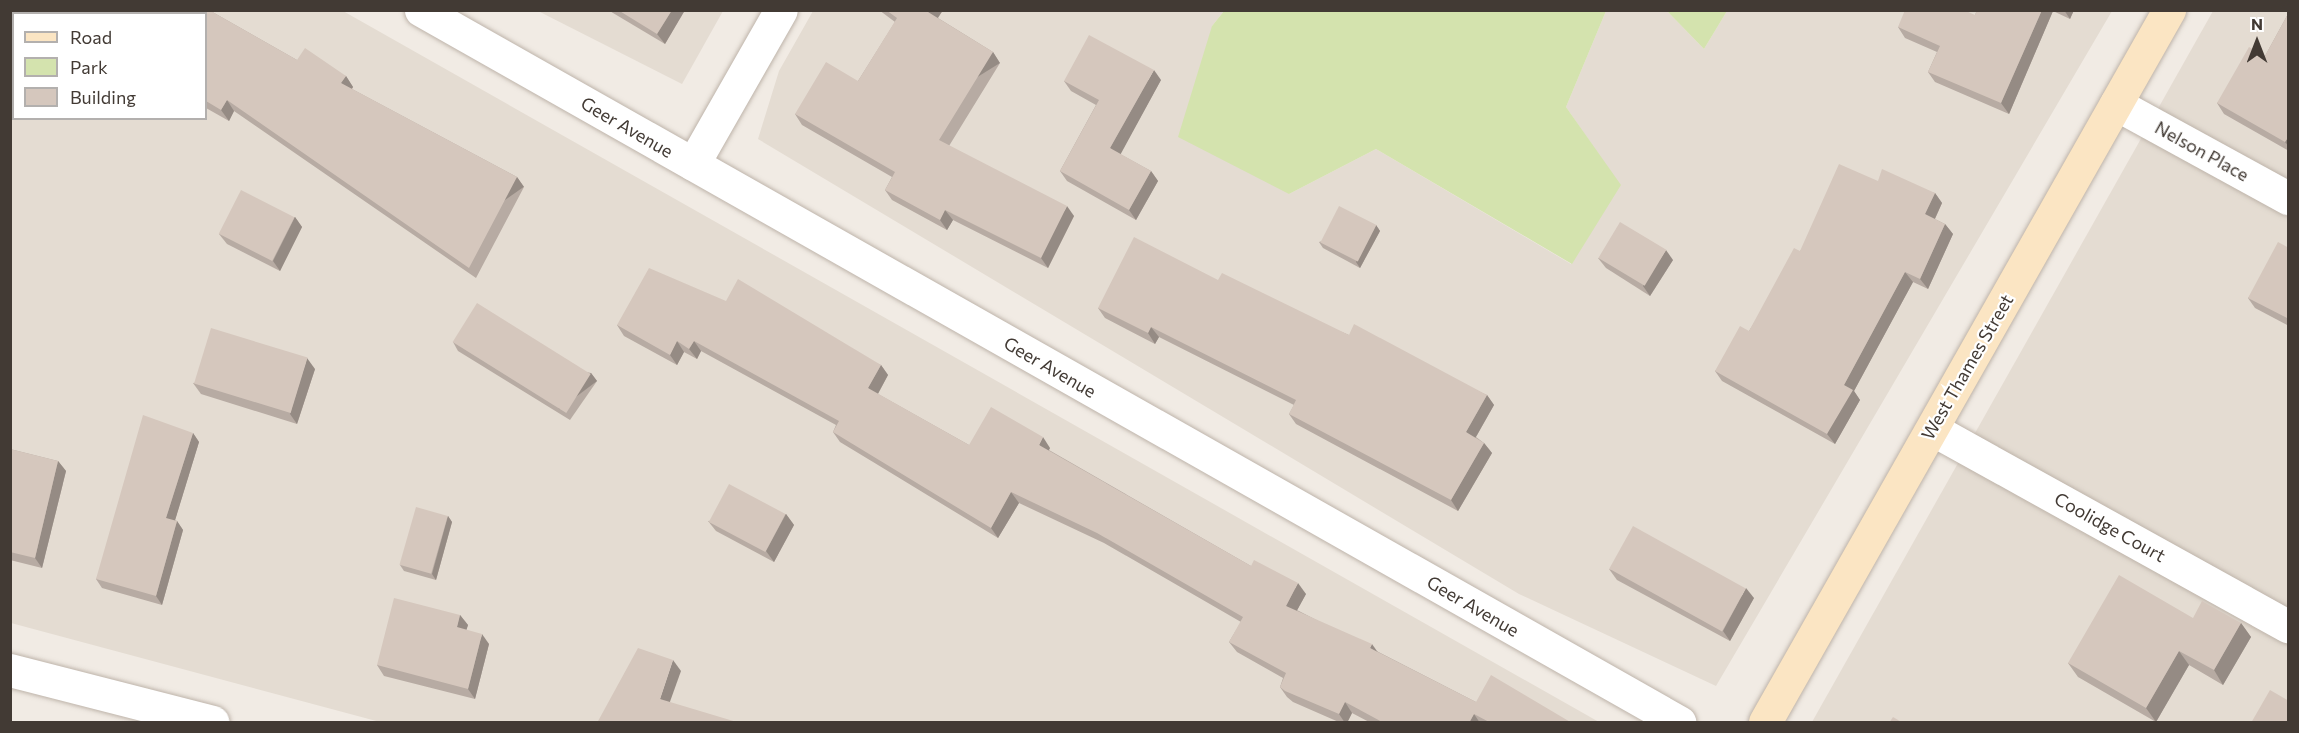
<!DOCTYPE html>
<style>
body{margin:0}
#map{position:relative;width:2299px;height:733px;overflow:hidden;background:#f1ebe4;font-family:Commissioner,sans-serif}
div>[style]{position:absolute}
.residential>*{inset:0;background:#e4dcd2}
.green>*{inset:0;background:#d4e3ae}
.roads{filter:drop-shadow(0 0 2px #beb4aa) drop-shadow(0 0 2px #beb4aa)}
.minor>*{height:33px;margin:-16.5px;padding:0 16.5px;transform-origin:16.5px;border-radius:16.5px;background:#fff}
.tertiary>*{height:33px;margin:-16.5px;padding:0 16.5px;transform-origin:16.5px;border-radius:16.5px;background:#fff}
.secondary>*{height:33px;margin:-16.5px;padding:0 16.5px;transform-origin:16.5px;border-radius:16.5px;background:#fbe5c3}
.wall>*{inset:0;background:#b7aba3}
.shaded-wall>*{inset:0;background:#958b84;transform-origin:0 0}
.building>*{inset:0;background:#d5c7bd;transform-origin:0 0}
span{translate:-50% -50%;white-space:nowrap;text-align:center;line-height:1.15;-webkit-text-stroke:4.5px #fff;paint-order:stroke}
.street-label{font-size:18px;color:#423a34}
.frame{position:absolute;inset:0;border:12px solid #423a34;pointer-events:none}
.legend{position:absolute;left:12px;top:12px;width:195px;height:108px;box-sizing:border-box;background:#fff;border:2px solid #b3b0ae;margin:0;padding:8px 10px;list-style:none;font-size:18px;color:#423a34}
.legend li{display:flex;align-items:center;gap:12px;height:30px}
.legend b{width:30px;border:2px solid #b3b0ae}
.north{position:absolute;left:2227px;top:12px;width:60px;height:60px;-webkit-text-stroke:4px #fff;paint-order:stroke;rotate:0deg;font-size:16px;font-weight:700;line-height:24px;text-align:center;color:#423a34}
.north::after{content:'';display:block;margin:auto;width:21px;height:27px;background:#423a34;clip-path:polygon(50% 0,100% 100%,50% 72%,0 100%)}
</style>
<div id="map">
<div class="residential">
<i style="clip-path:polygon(evenodd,10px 11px,343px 11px,1599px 722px,380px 722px,11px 623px,10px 11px,14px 14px,206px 14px,206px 118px,14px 118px,14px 14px)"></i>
<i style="clip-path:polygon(538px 11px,723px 11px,682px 84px)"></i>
<i style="clip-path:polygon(813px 11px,1224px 11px,1212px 26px,1289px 194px,1376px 149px,1571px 264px,1620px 185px,1566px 107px,1606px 11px,1667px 11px,1704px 49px,1727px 11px,2112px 11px,1716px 686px,1519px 594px,758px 139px,779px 71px)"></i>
<i style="clip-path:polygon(2213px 11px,2288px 11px,2288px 722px,1812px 722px)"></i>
</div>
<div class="green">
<i style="clip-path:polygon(1224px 11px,1606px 11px,1566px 107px,1621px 185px,1572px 264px,1376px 149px,1289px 194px,1178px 137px,1212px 26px)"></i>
<i style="clip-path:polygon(1667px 11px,1727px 11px,1704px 49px)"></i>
</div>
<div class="roads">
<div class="minor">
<i style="left:421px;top:10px;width:1446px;rotate:29.51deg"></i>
<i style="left:2116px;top:104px;width:196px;rotate:28.7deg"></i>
<i style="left:693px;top:164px;width:177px;rotate:-60.3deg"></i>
<i style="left:1932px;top:429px;width:407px;rotate:29deg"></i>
</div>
<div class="tertiary">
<i style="left:10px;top:670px;width:209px;rotate:14.4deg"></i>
</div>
<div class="secondary">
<i style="left:1765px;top:722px;width:819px;rotate:-60.43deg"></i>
</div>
</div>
<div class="wall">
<i style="clip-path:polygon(50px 10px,209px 10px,297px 60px,346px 76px,353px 87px,352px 89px,517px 177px,524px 187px,476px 278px,234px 111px,229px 121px,206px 108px,206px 14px,54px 14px)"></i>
<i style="clip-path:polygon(608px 10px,685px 10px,665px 44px)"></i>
<i style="clip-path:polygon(879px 10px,943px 10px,938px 18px,993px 52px,1000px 63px,949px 146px,1074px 216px,1048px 268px,953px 220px,947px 230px,892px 200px,885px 190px,892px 177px,802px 125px,795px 114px,858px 81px,895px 22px)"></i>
<i style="clip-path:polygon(1977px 10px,2074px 10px,2070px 19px,2053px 11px,2009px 114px,1935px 82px,1928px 72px,1937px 52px,1905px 38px,1898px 27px,1975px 15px)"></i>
<i style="clip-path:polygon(2289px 12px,2289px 151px,2224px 114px,2217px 103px,2265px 56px)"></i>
<i style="clip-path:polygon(1161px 80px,1120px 154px,1151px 171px,1158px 181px,1136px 220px,1067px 181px,1060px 171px,1096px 105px,1071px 91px,1064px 81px)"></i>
<i style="clip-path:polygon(1878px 181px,1935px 193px,1942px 203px,1935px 219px,1945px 224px,1953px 234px,1928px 289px,1913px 282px,1854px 391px,1860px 400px,1835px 444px,1722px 381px,1715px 371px,1749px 331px,1800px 251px)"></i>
<i style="clip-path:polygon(295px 217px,302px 227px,280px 271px,227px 244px,219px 234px)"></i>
<i style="clip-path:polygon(1376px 225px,1380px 231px,1360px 268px,1323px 248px,1319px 242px)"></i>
<i style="clip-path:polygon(2289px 248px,2289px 326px,2255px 308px,2248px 298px)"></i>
<i style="clip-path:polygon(1598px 258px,1673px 260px,1650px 296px,1606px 268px)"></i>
<i style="clip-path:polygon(1218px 280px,1349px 335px,1487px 395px,1494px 405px,1476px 437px,1484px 443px,1492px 453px,1458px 511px,1296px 424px,1289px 414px,1294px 405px,1159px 337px,1155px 344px,1105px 318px,1098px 308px)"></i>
<i style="clip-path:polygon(726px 301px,881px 365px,888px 375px,878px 394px,969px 445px,1050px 448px,1049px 450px,1251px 566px,1306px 594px,1297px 610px,1476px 702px,1572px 723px,1371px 723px,1352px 713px,1347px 723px,1341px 723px,1293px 702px,1287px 697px,1280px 687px,1283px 678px,1237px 652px,1229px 642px,1241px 622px,1104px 543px,1019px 503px,998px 538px,840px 442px,833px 432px,836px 425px,701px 351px,697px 359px,684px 352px,677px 365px,624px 336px,617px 325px)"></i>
<i style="clip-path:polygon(453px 342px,591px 373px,597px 381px,570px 420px,458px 351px)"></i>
<i style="clip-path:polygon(315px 369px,297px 424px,201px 394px,193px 383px)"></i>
<i style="clip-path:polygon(193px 433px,199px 442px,175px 520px,177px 521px,183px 530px,162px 605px,102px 588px,96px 579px)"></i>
<i style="clip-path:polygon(10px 449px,58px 461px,66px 471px,42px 568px,10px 560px)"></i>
<i style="clip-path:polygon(786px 514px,794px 525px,774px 562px,716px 531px,708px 521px)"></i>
<i style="clip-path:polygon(448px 516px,452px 522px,436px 580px,404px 571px,400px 565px)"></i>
<i style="clip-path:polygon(1609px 569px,1754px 598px,1730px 641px,1617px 580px)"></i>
<i style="clip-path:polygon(460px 615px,468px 625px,466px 630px,489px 644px,475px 699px,384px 676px,377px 665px)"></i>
<i style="clip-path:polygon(2193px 618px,2241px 623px,2251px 637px,2223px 685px,2189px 665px,2156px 722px,2078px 677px,2068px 663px)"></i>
</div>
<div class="shaded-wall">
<i style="clip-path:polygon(672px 10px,685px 10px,665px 44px,657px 34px)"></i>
<i style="clip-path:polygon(928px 10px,943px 10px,935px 22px,928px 12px)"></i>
<i style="clip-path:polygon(2042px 10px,2053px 11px,2009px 114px,2001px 103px)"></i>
<i style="clip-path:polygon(2064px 10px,2074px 10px,2070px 19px)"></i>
<i style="left:993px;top:52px;width:13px;height:103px;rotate:58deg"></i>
<i style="clip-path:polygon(1154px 70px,1161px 80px,1118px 159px,1110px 148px)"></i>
<i style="clip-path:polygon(346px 76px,353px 87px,349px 93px,341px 83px)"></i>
<i style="clip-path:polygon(227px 100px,234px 111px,229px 121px,221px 110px)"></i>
<i style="clip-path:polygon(2289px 136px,2289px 147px,2285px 142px)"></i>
<i style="clip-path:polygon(1151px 171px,1158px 181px,1136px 220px,1129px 210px)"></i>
<i style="left:517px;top:177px;width:12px;height:103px;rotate:55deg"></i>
<i style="clip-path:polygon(1935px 193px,1942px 203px,1932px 225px,1925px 214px)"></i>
<i style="clip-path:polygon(1067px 206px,1074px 216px,1048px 268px,1041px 258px)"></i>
<i style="clip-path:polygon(945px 210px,953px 220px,947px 230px,940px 220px)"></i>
<i style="clip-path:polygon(295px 217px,302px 227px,280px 271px,273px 261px)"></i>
<i style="clip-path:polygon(1945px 224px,1953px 234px,1928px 289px,1920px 279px)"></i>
<i style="clip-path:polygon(1376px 225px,1380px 231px,1360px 268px,1356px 262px)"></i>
<i style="clip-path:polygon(1666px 250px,1673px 260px,1650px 296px,1643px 286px)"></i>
<i style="clip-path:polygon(1905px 272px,1913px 282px,1854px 391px,1860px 400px,1835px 444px,1827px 434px,1844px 385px)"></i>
<i style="clip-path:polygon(1151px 327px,1159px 337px,1155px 344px,1148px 333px)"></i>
<i style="clip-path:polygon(677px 341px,684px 352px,677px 365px,670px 355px)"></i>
<i style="clip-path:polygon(694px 341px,701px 351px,697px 359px,689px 349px)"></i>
<i style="clip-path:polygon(307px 358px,315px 369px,297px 424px,290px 414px)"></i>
<i style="clip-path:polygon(881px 365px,888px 375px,875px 399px,868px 388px)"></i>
<i style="left:591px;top:373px;width:10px;height:47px;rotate:53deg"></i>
<i style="clip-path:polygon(1487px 395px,1494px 405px,1473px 442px,1466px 432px)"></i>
<i style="clip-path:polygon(193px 433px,199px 442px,173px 527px,166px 518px)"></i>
<i style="clip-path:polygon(1043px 437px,1050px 448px,1046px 455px,1039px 445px)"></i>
<i style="clip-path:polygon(1484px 443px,1492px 453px,1458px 511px,1451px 500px)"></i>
<i style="clip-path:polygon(58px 461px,66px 471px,42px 568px,35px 558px)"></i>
<i style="clip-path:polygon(1011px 492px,1019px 503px,998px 538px,991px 528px)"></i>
<i style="clip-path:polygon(786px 514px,794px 525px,774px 562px,766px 551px)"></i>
<i style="clip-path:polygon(448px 516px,452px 522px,436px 580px,432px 574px)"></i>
<i style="clip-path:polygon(177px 521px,183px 530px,162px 605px,156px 596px)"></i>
<i style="clip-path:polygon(1298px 583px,1306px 594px,1294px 616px,1286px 606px)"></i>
<i style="clip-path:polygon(1746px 588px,1754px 598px,1730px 641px,1723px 631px)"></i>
<i style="clip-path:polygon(460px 615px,468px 625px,464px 638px,457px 627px)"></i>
<i style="clip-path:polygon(2241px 623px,2251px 637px,2223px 685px,2214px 670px)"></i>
<i style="clip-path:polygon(482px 634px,489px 644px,475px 699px,468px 689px)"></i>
<i style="clip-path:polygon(1372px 644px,1379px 654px,1370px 648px)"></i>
<i style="clip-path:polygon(2179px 651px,2189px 665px,2156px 722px,2146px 708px)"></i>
<i style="clip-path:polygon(673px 660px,681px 671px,667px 710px,660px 699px)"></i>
<i style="clip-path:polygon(1345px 702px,1352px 713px,1347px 723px,1345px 723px,1339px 714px)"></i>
<i style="clip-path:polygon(1474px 714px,1480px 723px,1469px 723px)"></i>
</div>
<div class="building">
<i style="clip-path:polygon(61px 10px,209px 10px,297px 60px,305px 48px,346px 76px,341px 83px,517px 177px,469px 268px,227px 100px,221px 110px,206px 101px,206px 14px,67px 14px)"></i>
<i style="clip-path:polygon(618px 10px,672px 10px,657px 34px)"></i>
<i style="clip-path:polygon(886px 10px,928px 10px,928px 12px,993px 52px,939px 140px,1067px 206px,1041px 258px,945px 210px,940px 220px,885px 190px,895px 172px,795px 114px,826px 62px,858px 81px,897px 18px)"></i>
<i style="clip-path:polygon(1905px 10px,1964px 10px,1975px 15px,1977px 10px,2042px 10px,2001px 103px,1928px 72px,1940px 46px,1898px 27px)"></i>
<i style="clip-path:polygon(2289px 12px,2289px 136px,2285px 142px,2217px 103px,2249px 47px,2265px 56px)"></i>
<i style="clip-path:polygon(1089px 35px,1154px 70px,1110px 148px,1151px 171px,1129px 210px,1060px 171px,1099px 100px,1064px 81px)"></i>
<i style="clip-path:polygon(1839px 164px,1878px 181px,1882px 169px,1935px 193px,1925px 214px,1945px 224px,1920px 279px,1905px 272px,1844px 385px,1853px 390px,1827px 434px,1715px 371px,1740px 326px,1749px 331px,1794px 248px,1800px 251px)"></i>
<i style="left:241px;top:190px;width:60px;height:49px;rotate:27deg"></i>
<i style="left:1339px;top:206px;width:42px;height:41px;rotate:27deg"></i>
<i style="left:1620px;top:222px;width:54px;height:42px;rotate:31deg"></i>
<i style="clip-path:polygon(1134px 237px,1218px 280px,1222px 273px,1349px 335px,1354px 324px,1487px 395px,1466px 432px,1484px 443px,1451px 500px,1289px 414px,1296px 400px,1151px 327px,1148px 333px,1098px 308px)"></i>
<i style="clip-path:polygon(2278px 242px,2289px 248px,2289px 319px,2248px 298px)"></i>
<i style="clip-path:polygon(649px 268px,726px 301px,738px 279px,881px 365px,868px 388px,969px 445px,991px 407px,1043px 437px,1039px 445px,1251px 566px,1254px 560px,1298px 583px,1286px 606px,1372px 644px,1370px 648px,1476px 702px,1491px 675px,1572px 723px,1491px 723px,1474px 714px,1469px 723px,1384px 723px,1345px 702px,1339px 714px,1285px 691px,1280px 687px,1286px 673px,1229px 642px,1243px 617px,1097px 533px,1011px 492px,991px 528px,833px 432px,839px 421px,694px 341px,689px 349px,677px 341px,670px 355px,617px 325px)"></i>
<i style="left:477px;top:303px;width:134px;height:46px;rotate:32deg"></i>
<i style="left:211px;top:328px;width:101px;height:58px;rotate:17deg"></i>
<i style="clip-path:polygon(143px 415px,193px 433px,166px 518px,177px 521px,156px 596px,96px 579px)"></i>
<i style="clip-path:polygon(10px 449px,58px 461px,35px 558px,10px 552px)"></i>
<i style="left:729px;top:484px;width:64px;height:43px;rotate:28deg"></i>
<i style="left:416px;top:507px;width:33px;height:60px;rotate:16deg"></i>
<i style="left:1633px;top:526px;width:129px;height:49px;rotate:29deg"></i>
<i style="clip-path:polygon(2119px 575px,2193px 618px,2202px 601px,2241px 623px,2214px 670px,2179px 651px,2146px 708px,2068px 663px)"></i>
<i style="clip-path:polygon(394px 598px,460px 615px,457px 627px,482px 634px,468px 689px,377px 665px)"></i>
<i style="clip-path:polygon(638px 648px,673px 660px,660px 699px,740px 723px,597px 723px)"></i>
<i style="clip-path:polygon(2270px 690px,2289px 701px,2289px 723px,2251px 723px)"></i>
<i style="clip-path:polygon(1893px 717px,1903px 723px,1889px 723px)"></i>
</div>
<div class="street-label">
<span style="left:627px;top:127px;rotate:30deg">Geer Avenue</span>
<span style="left:2202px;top:151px;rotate:29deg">Nelson Place</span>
<span style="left:1050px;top:367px;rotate:30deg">Geer Avenue</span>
<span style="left:1967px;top:367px;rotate:-60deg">West Thames Street</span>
<span style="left:2110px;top:527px;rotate:29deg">Coolidge Court</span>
<span style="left:1473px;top:606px;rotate:30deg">Geer Avenue</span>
</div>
<div class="frame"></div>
<ul class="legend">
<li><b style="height:8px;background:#fbe5c3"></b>Road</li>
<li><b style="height:16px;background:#d4e3ae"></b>Park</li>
<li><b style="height:16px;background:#d5c7bd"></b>Building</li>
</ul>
<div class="north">N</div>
</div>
